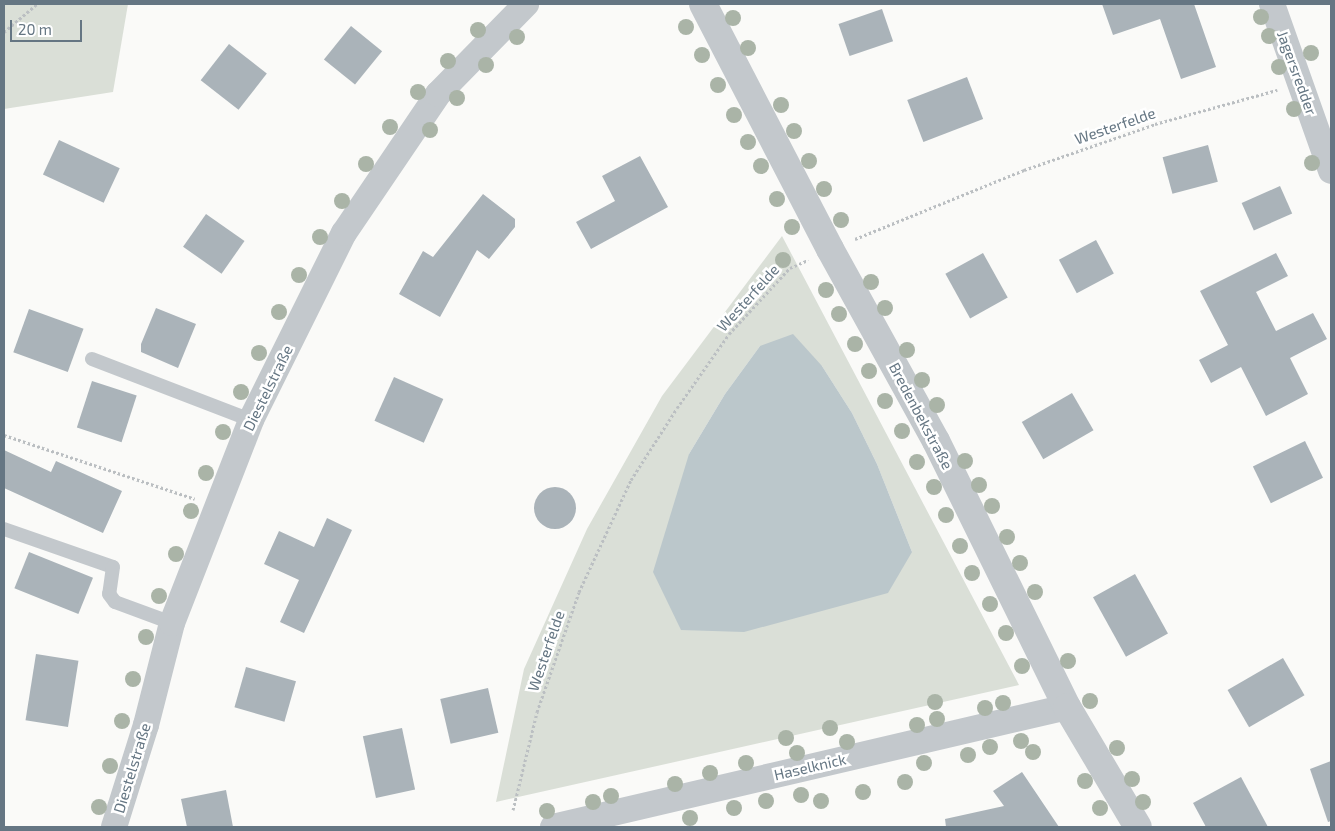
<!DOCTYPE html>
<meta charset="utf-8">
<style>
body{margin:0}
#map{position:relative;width:1335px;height:831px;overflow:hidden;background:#fafaf8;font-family:"Exo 2",sans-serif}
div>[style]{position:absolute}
.green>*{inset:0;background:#dadfd7}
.water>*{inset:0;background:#bbc7cb}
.building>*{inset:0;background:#aab3b9;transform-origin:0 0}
.round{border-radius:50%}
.path>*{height:3px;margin-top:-1.5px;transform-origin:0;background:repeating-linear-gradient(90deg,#bbbfc2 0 2.5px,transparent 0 5px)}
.service>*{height:14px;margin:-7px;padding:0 7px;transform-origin:7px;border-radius:7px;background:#c3c8cc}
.minor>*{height:26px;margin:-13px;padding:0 13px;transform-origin:13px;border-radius:13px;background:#c3c8cc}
.tertiary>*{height:28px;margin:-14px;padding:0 14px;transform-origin:14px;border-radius:14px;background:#c3c8cc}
.trees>*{width:16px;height:16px;margin:-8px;border-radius:50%;background:#aab4a7}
span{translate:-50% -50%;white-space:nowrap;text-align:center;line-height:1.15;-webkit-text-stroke:5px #fff;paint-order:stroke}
.street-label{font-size:15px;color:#657683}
.frame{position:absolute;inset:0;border:5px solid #657683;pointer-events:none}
.scale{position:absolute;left:10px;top:20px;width:72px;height:22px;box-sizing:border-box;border:2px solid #657683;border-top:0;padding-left:6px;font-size:15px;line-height:18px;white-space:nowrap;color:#657683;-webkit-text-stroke:4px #fff;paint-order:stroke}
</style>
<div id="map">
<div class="green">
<i style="clip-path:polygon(4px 4px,128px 4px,113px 92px,4px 109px)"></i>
<i style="clip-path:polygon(evenodd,782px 236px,1019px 685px,496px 802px,524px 669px,587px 529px,662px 396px,782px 236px,760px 346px,822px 366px,852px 413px,877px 464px,912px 552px,689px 454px,725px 394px,760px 346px)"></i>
</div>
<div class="water">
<i style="clip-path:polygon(793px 334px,822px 366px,852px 413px,877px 464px,912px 552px,888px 593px,744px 632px,681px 630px,653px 572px,689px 454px,725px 394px,760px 346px)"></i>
</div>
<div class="building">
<i style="clip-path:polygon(1102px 4px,1194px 4px,1216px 67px,1181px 79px,1160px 19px,1113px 35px)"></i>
<i style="left:882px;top:9px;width:34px;height:46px;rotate:71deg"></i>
<i style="left:351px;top:26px;width:40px;height:43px;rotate:39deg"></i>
<i style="left:229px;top:44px;width:48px;height:46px;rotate:38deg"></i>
<i style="left:967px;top:77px;width:45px;height:64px;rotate:69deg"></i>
<i style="left:59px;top:140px;width:67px;height:38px;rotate:25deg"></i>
<i style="left:1208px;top:145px;width:38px;height:47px;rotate:75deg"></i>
<i style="clip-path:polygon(640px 156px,668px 207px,591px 249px,576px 222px,615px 201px,602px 176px)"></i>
<i style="left:1280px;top:186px;width:30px;height:42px;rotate:66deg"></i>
<i style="clip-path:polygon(483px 194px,515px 219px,515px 227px,489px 259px,477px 250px,440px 317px,399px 294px,423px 251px,433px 257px)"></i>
<i style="left:206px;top:214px;width:47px;height:40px;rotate:35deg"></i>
<i style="left:1096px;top:240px;width:38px;height:42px;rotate:62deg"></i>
<i style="left:983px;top:253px;width:51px;height:43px;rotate:61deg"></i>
<i style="clip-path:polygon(1276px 253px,1288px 276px,1256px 292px,1276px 331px,1313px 313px,1327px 339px,1290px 358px,1308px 394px,1266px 416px,1241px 367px,1211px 383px,1199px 360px,1228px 345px,1200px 291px)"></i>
<i style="clip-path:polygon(156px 308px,196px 324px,178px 368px,141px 352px,141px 344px)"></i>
<i style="left:29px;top:309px;width:58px;height:46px;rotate:20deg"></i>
<i style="left:394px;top:377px;width:54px;height:48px;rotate:24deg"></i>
<i style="left:92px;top:381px;width:47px;height:49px;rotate:18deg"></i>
<i style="left:1072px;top:393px;width:43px;height:58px;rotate:60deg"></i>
<i style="left:1305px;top:441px;width:41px;height:58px;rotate:64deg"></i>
<i style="clip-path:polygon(4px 450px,51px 472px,56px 461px,122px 491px,103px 533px,4px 488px)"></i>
<i class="round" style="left:534px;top:487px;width:42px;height:42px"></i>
<i style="clip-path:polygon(327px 518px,352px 530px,304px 633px,280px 622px,299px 580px,264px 564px,279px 531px,314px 547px)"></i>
<i style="left:29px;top:552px;width:69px;height:39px;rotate:22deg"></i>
<i style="left:1135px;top:574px;width:68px;height:48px;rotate:61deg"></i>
<i style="left:36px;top:654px;width:43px;height:67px;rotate:9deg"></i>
<i style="left:1283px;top:658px;width:43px;height:64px;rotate:60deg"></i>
<i style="left:246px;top:667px;width:52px;height:42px;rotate:16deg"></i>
<i style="left:488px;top:688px;width:46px;height:49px;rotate:77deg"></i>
<i style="left:402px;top:728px;width:63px;height:40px;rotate:78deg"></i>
<i style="clip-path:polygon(1331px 761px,1331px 821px,1328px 822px,1310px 769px)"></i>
<i style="clip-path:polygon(1022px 772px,1059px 827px,946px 827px,945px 819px,1004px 806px,993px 791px)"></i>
<i style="clip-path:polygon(1241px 777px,1268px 827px,1206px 827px,1193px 803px)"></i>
<i style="clip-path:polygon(226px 790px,233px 827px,187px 827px,181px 799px)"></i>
</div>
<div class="path">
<i style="left:4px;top:32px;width:43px;rotate:-40.3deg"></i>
<i style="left:855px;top:239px;width:183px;rotate:-22.2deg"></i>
<i style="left:1024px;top:170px;width:139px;rotate:-19.3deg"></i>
<i style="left:1155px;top:124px;width:127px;rotate:-15.6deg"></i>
<i style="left:4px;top:435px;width:201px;rotate:18.5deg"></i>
<i style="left:513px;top:810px;width:101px;rotate:-76.2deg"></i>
<i style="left:537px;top:712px;width:127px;rotate:-70.7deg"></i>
<i style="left:579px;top:592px;width:123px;rotate:-65.1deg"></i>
<i style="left:631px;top:480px;width:85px;rotate:-57.4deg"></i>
<i style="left:677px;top:408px;width:90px;rotate:-54.9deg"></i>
<i style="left:729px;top:334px;width:90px;rotate:-47.3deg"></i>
<i style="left:790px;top:268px;width:20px;rotate:-24deg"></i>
</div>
<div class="service">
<i style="left:92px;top:359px;width:170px;rotate:21deg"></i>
<i style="left:4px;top:529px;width:115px;rotate:19.2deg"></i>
<i style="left:113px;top:567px;width:27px;rotate:98deg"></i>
<i style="left:109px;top:594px;width:10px;rotate:53deg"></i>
<i style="left:115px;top:602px;width:61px;rotate:20.2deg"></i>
</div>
<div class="minor">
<i style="left:1272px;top:4px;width:177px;rotate:70.5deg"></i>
<i style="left:114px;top:827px;width:107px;rotate:-72.6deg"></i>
<i style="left:146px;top:725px;width:105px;rotate:-75.7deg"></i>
<i style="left:172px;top:623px;width:218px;rotate:-68.7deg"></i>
<i style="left:251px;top:420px;width:209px;rotate:-63.6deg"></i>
<i style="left:344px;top:233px;width:168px;rotate:-55.9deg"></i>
<i style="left:438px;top:94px;width:126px;rotate:-45.6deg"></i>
<i style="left:553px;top:827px;width:528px;rotate:-13.14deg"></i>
</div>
<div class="tertiary">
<i style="left:703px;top:4px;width:276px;rotate:62.6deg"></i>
<i style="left:830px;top:249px;width:219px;rotate:61.1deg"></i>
<i style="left:936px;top:441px;width:297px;rotate:63.8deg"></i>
<i style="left:1067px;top:707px;width:139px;rotate:59.4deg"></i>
</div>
<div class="trees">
<i style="left:1261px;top:17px"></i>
<i style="left:733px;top:18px"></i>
<i style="left:686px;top:27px"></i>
<i style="left:478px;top:30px"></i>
<i style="left:1269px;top:36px"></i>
<i style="left:517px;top:37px"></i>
<i style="left:748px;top:48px"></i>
<i style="left:1311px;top:53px"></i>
<i style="left:702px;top:55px"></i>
<i style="left:448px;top:61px"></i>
<i style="left:486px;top:65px"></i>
<i style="left:1279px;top:67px"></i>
<i style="left:718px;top:85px"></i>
<i style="left:418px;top:92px"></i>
<i style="left:457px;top:98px"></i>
<i style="left:781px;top:105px"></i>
<i style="left:1294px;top:109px"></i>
<i style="left:734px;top:115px"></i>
<i style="left:390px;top:127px"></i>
<i style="left:430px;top:130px"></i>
<i style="left:794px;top:131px"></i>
<i style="left:748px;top:142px"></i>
<i style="left:809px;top:161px"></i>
<i style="left:1312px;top:163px"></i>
<i style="left:366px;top:164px"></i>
<i style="left:761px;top:166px"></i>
<i style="left:824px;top:189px"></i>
<i style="left:777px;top:199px"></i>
<i style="left:342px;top:201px"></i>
<i style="left:841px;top:220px"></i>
<i style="left:792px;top:227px"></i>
<i style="left:320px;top:237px"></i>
<i style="left:783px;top:260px"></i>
<i style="left:299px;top:275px"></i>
<i style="left:871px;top:282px"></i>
<i style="left:826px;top:290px"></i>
<i style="left:885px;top:308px"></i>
<i style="left:279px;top:312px"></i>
<i style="left:839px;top:314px"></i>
<i style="left:855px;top:344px"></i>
<i style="left:907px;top:350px"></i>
<i style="left:259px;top:353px"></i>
<i style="left:869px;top:371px"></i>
<i style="left:922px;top:380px"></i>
<i style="left:241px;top:392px"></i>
<i style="left:885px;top:401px"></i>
<i style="left:937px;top:405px"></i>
<i style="left:902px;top:431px"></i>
<i style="left:223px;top:432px"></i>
<i style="left:965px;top:461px"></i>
<i style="left:917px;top:462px"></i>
<i style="left:206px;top:473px"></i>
<i style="left:979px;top:485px"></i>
<i style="left:934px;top:487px"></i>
<i style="left:992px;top:506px"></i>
<i style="left:191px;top:511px"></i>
<i style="left:946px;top:515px"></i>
<i style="left:1007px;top:537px"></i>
<i style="left:960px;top:546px"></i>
<i style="left:176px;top:554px"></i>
<i style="left:1020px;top:563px"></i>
<i style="left:972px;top:573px"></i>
<i style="left:1035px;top:592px"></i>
<i style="left:159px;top:596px"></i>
<i style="left:990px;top:604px"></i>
<i style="left:1006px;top:633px"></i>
<i style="left:146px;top:637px"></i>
<i style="left:1068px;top:661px"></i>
<i style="left:1022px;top:666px"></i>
<i style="left:133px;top:679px"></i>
<i style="left:1090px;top:701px"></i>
<i style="left:935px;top:702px"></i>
<i style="left:1003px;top:703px"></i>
<i style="left:985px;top:708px"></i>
<i style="left:937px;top:719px"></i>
<i style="left:122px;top:721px"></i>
<i style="left:917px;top:725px"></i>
<i style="left:830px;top:728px"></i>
<i style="left:786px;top:738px"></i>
<i style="left:1021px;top:741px"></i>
<i style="left:847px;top:742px"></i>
<i style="left:990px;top:747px"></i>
<i style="left:1117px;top:748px"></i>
<i style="left:1033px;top:752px"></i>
<i style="left:797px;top:753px"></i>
<i style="left:968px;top:755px"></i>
<i style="left:746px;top:763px"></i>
<i style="left:924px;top:763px"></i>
<i style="left:110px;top:766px"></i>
<i style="left:710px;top:773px"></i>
<i style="left:1132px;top:779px"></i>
<i style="left:1085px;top:781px"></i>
<i style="left:905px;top:782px"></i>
<i style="left:675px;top:784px"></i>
<i style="left:863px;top:792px"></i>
<i style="left:801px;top:795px"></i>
<i style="left:611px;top:796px"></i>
<i style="left:766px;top:801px"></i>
<i style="left:821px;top:801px"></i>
<i style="left:593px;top:802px"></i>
<i style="left:1143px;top:802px"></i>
<i style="left:99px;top:807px"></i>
<i style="left:734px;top:808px"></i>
<i style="left:1100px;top:808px"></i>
<i style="left:547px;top:811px"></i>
<i style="left:690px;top:818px"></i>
</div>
<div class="street-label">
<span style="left:1297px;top:73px;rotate:70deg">Jagersredder</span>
<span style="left:1115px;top:126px;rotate:-19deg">Westerfelde</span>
<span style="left:748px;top:298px;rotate:-48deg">Westerfelde</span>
<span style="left:268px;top:388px;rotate:-64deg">Diestelstraße</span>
<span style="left:921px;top:416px;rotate:62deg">Bredenbekstraße</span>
<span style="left:546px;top:651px;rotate:-71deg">Westerfelde</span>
<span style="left:810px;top:767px;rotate:-13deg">Haselknick</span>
<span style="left:132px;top:768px;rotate:-73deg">Diestelstraße</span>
</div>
<div class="frame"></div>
<div class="scale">20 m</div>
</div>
